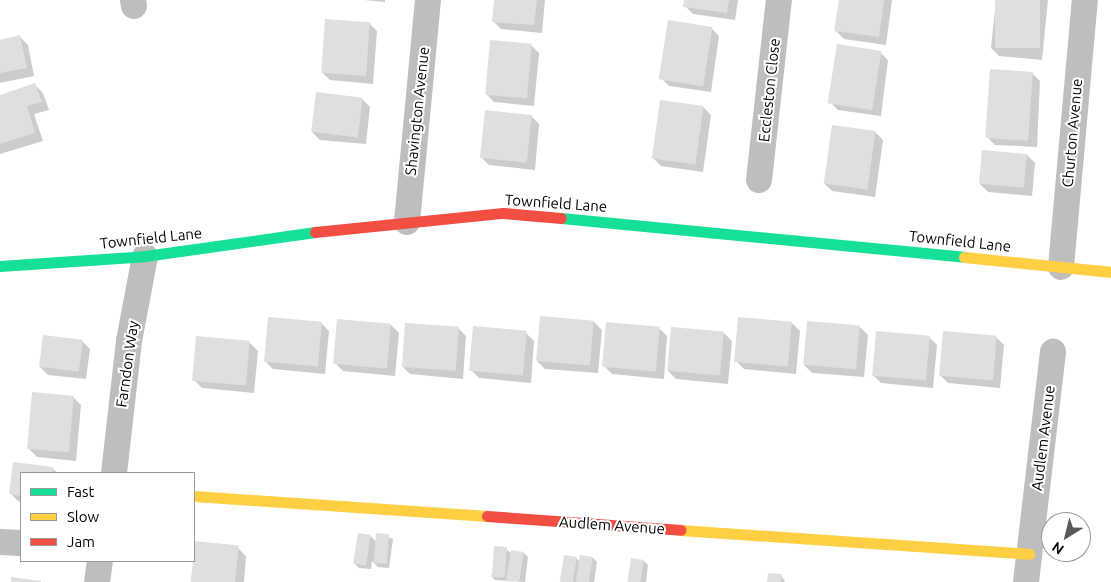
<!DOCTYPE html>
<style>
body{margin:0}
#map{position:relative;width:1111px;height:582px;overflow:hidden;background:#fff;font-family:Ubuntu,sans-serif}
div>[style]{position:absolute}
.shadow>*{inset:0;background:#0003}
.building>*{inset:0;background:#dfdfdf;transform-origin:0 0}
.street>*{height:26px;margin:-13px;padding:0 13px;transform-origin:13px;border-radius:13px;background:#bebebe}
.fast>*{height:11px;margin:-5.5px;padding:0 5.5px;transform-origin:5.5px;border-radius:5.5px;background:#16e098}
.slow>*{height:11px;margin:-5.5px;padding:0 5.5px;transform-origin:5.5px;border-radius:5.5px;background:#ffcf43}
.jam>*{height:11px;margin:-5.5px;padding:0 5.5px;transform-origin:5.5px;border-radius:5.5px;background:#f24e42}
span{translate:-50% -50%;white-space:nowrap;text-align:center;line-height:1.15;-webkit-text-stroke:4px #fff;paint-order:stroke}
.street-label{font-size:15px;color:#000}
.legend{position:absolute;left:20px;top:472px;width:175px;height:90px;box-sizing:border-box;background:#fff;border:1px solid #999;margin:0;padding:6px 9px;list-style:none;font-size:15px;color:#000}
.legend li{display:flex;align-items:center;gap:10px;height:25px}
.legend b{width:25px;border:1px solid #999}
.north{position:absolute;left:1041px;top:512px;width:50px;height:50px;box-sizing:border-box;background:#fff;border:1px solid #999;border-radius:50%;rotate:216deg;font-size:14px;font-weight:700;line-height:20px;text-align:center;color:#000}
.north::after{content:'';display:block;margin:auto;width:18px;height:22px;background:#595959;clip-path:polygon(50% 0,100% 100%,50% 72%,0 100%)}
</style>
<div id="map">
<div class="shadow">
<i style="clip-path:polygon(364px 0,385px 0,385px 2px)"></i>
<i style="clip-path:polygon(495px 0,545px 0,542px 33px,501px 29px,493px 21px)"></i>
<i style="clip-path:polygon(686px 0,738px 0,735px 20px,693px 14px,685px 6px)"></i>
<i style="clip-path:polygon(840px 0,892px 0,886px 45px,844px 39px,836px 31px)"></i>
<i style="clip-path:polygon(996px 0,1048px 0,1042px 60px,999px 56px,991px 48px)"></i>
<i style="clip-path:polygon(369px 23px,377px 31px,373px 84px,330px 80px,322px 72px)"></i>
<i style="clip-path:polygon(711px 28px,719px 36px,711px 92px,669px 86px,661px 78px)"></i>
<i style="clip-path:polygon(20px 37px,28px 45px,34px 76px,0 83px,0 41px)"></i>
<i style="clip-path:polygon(531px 45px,539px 53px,534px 106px,494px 102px,486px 94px)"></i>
<i style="clip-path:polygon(880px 52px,888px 60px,881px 116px,838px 110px,830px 102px)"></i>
<i style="clip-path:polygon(1032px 73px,1040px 81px,1037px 147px,995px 145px,987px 137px)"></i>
<i style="clip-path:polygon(35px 85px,43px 93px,49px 110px,34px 114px,43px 141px,0 154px,0 96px)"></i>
<i style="clip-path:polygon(362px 99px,370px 107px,366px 144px,320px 140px,312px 132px)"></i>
<i style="clip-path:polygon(703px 107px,711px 115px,703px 172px,661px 166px,653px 158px)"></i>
<i style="clip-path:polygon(531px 116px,539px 124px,535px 170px,489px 165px,481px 157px)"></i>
<i style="clip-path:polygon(875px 132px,883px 140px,875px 197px,832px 191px,824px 183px)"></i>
<i style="clip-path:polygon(1027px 155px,1035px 163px,1032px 196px,988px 192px,980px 184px)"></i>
<i style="clip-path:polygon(594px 322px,602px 330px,598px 373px,545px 369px,537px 361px)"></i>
<i style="clip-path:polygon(321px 323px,329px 331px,325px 374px,273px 369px,265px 361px)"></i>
<i style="clip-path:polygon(792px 323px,800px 331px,796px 374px,744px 369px,736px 361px)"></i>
<i style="clip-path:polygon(391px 325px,399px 333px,395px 376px,343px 371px,335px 363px)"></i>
<i style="clip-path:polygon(860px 327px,868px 335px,864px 377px,812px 373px,804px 365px)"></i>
<i style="clip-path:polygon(458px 328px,466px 336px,463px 379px,410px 374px,402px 366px)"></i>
<i style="clip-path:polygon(659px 328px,667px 336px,664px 379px,612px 374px,604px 366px)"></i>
<i style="clip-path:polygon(526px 333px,534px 341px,531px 383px,479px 378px,471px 370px)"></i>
<i style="clip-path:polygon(724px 333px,732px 341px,728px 384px,676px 379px,668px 371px)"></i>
<i style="clip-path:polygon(929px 337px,937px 345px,933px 388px,881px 383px,873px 375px)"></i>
<i style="clip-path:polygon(996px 337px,1004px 345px,1000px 388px,948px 383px,940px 375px)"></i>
<i style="clip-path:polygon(82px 341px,90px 349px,86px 379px,48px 375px,40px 367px)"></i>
<i style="clip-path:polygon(250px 343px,258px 351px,254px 393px,202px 388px,194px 380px)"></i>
<i style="clip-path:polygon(73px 397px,81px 405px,76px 461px,37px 457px,29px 449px)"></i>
<i style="clip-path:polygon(14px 463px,53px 469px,58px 473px,21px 473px,21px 502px,18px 501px,10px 493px)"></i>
<i style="clip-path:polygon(377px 534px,393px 539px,389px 568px,378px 567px,372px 561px,371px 569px,359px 568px,355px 564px,371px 536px,376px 542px)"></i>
<i style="clip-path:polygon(238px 548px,246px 556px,244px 582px,192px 582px)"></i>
<i style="clip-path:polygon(506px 549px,512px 554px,524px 553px,528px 557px,525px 582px,495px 580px,491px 576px)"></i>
<i style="clip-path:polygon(576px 558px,580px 562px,593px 558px,597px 562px,594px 582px,562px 582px)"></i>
<i style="clip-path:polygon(644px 561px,648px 565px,646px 582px,630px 582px)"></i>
<i style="clip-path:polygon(781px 575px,785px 582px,768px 582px)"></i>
</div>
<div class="building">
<i style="clip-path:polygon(494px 0,537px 0,534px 25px,492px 22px)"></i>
<i style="clip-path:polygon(684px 0,729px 0,727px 13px,683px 7px)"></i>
<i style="clip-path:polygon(839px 0,884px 0,879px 37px,834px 31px)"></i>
<i style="left:995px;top:0;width:45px;height:48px"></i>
<i style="left:325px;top:19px;width:45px;height:54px;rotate:4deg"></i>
<i style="left:668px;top:20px;width:45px;height:60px;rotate:9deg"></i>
<i style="clip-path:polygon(20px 35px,27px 68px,0 73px,0 40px)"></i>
<i style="left:490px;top:40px;width:42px;height:55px;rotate:5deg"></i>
<i style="left:837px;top:44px;width:45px;height:60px;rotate:9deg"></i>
<i style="left:990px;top:69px;width:43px;height:69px;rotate:4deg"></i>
<i style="clip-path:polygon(35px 83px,42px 102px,27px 106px,35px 133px,0 144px,0 95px)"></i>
<i style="left:316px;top:92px;width:47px;height:40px;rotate:7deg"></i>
<i style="left:660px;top:100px;width:44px;height:59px;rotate:8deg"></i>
<i style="left:485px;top:110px;width:47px;height:48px;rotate:6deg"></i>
<i style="left:832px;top:125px;width:44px;height:59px;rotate:8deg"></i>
<i style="left:982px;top:150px;width:45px;height:34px;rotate:5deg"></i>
<i style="left:540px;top:316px;width:54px;height:45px;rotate:5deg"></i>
<i style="left:268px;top:317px;width:54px;height:45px;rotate:5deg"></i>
<i style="left:738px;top:317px;width:54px;height:45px;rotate:5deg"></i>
<i style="left:337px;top:319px;width:54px;height:45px;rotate:5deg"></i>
<i style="left:807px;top:321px;width:53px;height:44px;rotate:5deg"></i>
<i style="left:606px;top:322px;width:54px;height:45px;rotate:5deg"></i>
<i style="left:405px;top:323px;width:54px;height:44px;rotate:4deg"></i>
<i style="left:473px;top:326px;width:54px;height:45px;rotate:5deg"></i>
<i style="left:671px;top:327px;width:53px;height:44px;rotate:5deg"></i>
<i style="left:876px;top:331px;width:54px;height:45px;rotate:5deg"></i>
<i style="left:943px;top:331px;width:54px;height:45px;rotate:5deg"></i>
<i style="left:43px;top:335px;width:40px;height:32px;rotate:7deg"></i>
<i style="left:196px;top:336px;width:54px;height:45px;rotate:5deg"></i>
<i style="left:32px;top:392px;width:42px;height:57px;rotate:5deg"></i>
<i style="clip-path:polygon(13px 462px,53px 467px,53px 473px,21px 473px,21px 496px,9px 494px)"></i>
<i style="left:358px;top:533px;width:13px;height:31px;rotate:9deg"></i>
<i style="left:376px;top:533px;width:13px;height:30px;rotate:4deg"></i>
<i style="left:195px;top:541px;width:44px;height:41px;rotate:6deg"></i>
<i style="left:494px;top:546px;width:13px;height:31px;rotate:4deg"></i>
<i style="left:511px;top:550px;width:13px;height:30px;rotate:9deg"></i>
<i style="left:564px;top:555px;width:13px;height:27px;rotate:9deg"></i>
<i style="left:580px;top:555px;width:13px;height:27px;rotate:9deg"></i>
<i style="left:631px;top:558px;width:13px;height:24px;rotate:9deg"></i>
<i style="clip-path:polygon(768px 573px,782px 574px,781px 582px,767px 582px)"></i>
<i style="clip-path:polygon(11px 577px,41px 581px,41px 582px,11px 582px)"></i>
</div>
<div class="street">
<i style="left:133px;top:0;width:6px;rotate:81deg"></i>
<i style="left:759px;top:180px;width:181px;rotate:-83.7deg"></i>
<i style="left:407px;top:222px;width:223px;rotate:-84.6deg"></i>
<i style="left:1061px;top:267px;width:268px;rotate:-84.9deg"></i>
<i style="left:114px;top:473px;width:133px;rotate:-83.5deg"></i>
<i style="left:129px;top:341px;width:86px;rotate:-79.3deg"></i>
<i style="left:0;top:542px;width:21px;rotate:3deg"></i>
<i style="left:97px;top:582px;width:21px;rotate:-82deg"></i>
<i style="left:1026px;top:582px;width:232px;rotate:-83.3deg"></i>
</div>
<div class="fast">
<i style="left:561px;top:218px;width:405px;rotate:5.5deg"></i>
<i style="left:0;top:266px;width:145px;rotate:-3.9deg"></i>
<i style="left:145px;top:256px;width:172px;rotate:-8deg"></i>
</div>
<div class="slow">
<i style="left:964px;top:257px;width:148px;rotate:5.8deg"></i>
<i style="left:194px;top:496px;width:294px;rotate:3.9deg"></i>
<i style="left:680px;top:530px;width:350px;rotate:3.9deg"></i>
</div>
<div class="jam">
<i style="left:315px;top:232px;width:189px;rotate:-5.8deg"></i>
<i style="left:503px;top:213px;width:58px;rotate:4.9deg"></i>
<i style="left:487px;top:516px;width:194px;rotate:4.1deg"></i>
</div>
<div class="street-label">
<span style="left:769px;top:90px;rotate:-84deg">Eccleston Close</span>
<span style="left:417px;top:111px;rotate:-84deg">Shavington Avenue</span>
<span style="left:1072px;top:133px;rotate:-85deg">Churton Avenue</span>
<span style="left:556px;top:203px;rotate:4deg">Townfield Lane</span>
<span style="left:151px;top:238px;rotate:-6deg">Townfield Lane</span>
<span style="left:960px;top:241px;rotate:6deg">Townfield Lane</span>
<span style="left:127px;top:364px;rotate:-82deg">Farndon Way</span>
<span style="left:1043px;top:438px;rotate:-83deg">Audlem Avenue</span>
<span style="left:612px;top:525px;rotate:4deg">Audlem Avenue</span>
</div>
<ul class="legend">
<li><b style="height:6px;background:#16e098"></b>Fast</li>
<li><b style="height:6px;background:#ffcf43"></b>Slow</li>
<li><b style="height:6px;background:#f24e42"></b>Jam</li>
</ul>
<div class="north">N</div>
</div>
